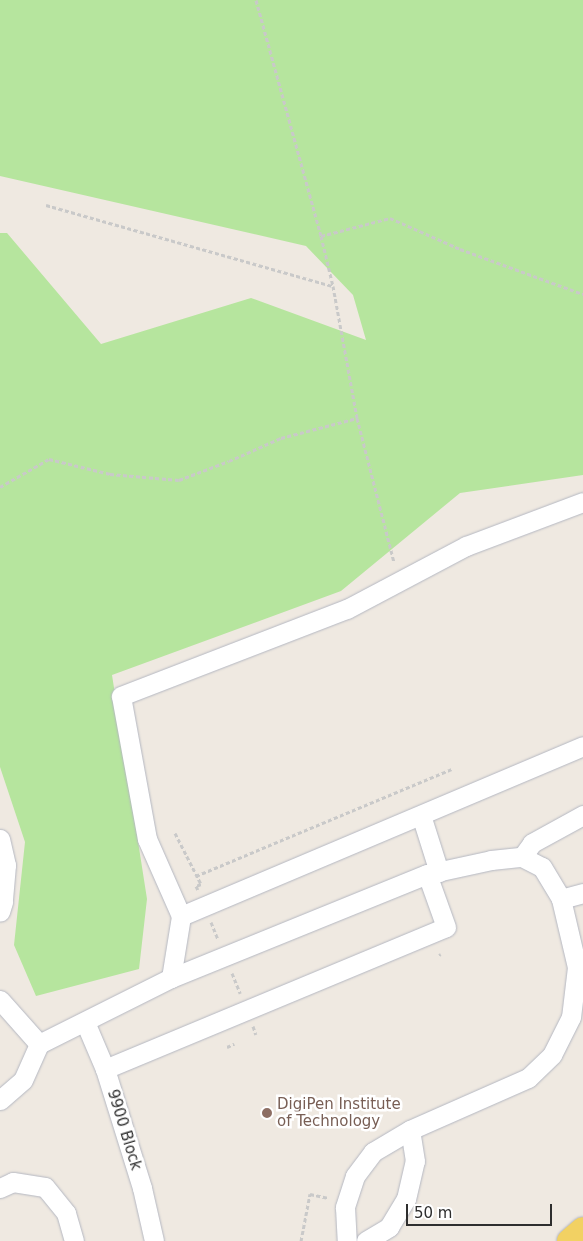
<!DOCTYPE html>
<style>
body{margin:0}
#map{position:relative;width:583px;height:1241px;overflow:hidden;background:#efe9e1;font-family:"DejaVu Sans",sans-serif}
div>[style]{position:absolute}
.green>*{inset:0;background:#b6e59e}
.path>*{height:3px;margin-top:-1.5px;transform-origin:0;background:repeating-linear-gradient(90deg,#c9c9c9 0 4px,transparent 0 6.5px)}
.roads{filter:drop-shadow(0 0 1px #b4b7c1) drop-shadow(0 0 1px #b4b7c1)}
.minor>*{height:19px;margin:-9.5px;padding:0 9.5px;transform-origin:9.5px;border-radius:9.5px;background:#fff}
.major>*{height:24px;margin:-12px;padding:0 12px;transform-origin:12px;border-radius:12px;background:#f2d163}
.dots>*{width:14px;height:14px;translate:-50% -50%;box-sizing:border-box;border:2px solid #fff;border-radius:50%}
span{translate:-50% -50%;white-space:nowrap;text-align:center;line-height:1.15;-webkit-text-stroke:5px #fff;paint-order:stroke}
.education-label{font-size:15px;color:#785e54}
.left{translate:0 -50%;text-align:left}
.street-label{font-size:15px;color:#2e2e2e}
.scale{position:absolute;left:406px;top:1204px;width:146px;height:22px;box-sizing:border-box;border:2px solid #2e2e2e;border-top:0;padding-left:6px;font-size:15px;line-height:18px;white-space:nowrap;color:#2e2e2e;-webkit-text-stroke:4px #fff;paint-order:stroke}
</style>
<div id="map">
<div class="green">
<i style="clip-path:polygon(0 0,583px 0,583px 475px,460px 493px,341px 591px,112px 675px,147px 899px,139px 969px,36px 996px,14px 945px,25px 842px,0 767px,0 233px,7px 233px,101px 344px,251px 298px,366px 340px,353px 295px,306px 246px,0 176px)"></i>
</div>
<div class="path">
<i style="left:256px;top:0;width:245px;rotate:74.6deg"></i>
<i style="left:321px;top:236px;width:51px;rotate:76.5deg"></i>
<i style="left:333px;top:286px;width:134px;rotate:79.7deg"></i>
<i style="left:357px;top:418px;width:149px;rotate:75.6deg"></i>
<i style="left:46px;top:205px;width:298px;rotate:15.8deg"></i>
<i style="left:321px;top:236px;width:71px;rotate:-14.6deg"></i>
<i style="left:390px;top:218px;width:77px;rotate:23.9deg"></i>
<i style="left:460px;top:249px;width:131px;rotate:20.1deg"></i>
<i style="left:0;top:487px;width:56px;rotate:-29.7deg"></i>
<i style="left:49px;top:459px;width:63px;rotate:13.8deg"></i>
<i style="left:110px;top:474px;width:69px;rotate:5deg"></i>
<i style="left:179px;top:480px;width:53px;rotate:-20.8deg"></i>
<i style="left:229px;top:461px;width:57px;rotate:-23.9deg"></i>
<i style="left:281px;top:438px;width:79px;rotate:-14.7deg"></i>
<i style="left:175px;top:833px;width:57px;rotate:63deg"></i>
<i style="left:201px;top:884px;width:5px;rotate:158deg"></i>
<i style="left:196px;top:886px;width:4px;rotate:63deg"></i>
<i style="left:196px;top:876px;width:277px;rotate:-22.7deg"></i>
<i style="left:211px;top:922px;width:18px;rotate:68deg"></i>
<i style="left:439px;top:955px;width:2px;rotate:-27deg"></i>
<i style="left:232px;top:973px;width:22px;rotate:68deg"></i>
<i style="left:253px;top:1026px;width:9px;rotate:72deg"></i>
<i style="left:227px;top:1047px;width:8px;rotate:-23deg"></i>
<i style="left:301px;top:1241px;width:48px;rotate:-79.2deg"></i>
<i style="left:310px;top:1194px;width:19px;rotate:12deg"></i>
</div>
<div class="roads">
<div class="minor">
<i style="left:421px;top:815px;width:60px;rotate:72.5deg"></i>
<i style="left:0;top:839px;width:27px;rotate:77deg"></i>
<i style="left:6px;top:865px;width:37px;rotate:95deg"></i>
<i style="left:3px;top:902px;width:10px;rotate:107deg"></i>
<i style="left:522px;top:857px;width:17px;rotate:-54deg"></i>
<i style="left:532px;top:843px;width:58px;rotate:-28.8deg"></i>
<i style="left:561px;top:899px;width:23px;rotate:-15deg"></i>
<i style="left:181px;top:916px;width:436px;rotate:-22.9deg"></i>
<i style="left:171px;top:978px;width:276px;rotate:-22.1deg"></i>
<i style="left:427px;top:874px;width:66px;rotate:-12.3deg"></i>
<i style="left:491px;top:860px;width:31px;rotate:-6deg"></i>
<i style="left:522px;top:857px;width:22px;rotate:27deg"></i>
<i style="left:542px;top:867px;width:37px;rotate:59deg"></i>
<i style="left:561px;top:899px;width:70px;rotate:76.8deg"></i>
<i style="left:577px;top:967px;width:50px;rotate:96.8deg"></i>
<i style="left:571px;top:1017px;width:42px;rotate:116.6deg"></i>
<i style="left:552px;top:1055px;width:33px;rotate:136deg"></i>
<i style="left:528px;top:1078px;width:129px;rotate:156.2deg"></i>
<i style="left:410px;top:1130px;width:43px;rotate:149.3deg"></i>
<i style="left:373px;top:1152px;width:30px;rotate:127deg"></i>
<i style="left:355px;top:1176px;width:33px;rotate:108deg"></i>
<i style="left:345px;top:1207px;width:34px;rotate:87deg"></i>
<i style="left:0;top:1000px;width:59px;rotate:48.4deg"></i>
<i style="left:85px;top:1022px;width:51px;rotate:66.9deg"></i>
<i style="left:105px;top:1069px;width:125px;rotate:72.7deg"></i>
<i style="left:142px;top:1188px;width:54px;rotate:77.2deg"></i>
<i style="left:105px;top:1069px;width:369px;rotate:-22.6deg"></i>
<i style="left:446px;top:927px;width:56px;rotate:-109.7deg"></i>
<i style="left:0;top:1100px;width:30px;rotate:-41deg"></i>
<i style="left:23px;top:1080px;width:39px;rotate:-66deg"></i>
<i style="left:39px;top:1044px;width:148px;rotate:-26.6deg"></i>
<i style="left:171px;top:978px;width:63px;rotate:-80.8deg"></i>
<i style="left:181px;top:916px;width:84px;rotate:-113.8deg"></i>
<i style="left:147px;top:839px;width:145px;rotate:-100.3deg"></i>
<i style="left:121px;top:696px;width:242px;rotate:-21.1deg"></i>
<i style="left:347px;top:609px;width:135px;rotate:-27.9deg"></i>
<i style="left:466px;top:546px;width:125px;rotate:-20.6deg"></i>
<i style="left:0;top:1188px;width:14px;rotate:-25deg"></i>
<i style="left:13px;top:1182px;width:32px;rotate:9deg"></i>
<i style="left:45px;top:1187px;width:33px;rotate:51deg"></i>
<i style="left:66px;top:1213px;width:29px;rotate:74deg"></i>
<i style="left:366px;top:1241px;width:27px;rotate:-31deg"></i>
<i style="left:389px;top:1227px;width:33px;rotate:-59deg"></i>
<i style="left:406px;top:1199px;width:39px;rotate:-77deg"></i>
<i style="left:415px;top:1161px;width:31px;rotate:-99deg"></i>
</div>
<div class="major">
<i style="left:569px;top:1241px;width:18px;rotate:-41deg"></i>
</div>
</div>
<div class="dots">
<i style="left:267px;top:1113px;background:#8d6e63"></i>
</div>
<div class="education-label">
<span class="left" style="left:277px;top:1113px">DigiPen Institute<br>of Technology</span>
</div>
<div class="street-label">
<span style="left:124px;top:1130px;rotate:73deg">9900 Block</span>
</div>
<div class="scale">50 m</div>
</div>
